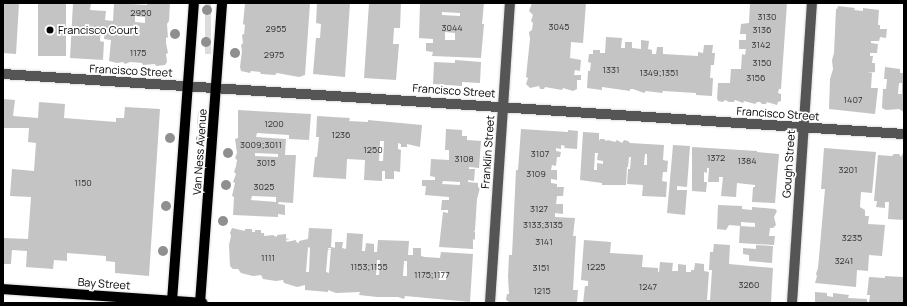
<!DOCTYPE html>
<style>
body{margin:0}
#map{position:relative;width:907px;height:306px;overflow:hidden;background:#fff;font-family:Manrope,sans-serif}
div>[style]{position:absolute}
.green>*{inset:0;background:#dcdcdc;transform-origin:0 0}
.building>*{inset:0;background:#c4c4c4;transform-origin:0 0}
.roads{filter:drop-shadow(0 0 1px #dbdbdb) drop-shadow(0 0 1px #dbdbdb)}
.minor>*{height:10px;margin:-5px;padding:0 5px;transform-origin:5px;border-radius:5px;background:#555}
.major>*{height:10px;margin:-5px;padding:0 5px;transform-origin:5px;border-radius:5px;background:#000}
.trees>*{width:10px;height:10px;margin:-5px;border-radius:50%;background:#8f8f8f}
.dots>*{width:11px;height:11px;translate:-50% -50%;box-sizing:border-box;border:2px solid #fff;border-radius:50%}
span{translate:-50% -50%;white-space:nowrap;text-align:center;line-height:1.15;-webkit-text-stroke:3.5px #fff;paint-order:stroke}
.number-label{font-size:9px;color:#313131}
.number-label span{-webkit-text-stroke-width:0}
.poi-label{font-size:11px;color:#000}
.left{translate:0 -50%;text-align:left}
.street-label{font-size:11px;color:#000}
.frame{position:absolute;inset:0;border:4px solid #000;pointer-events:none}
</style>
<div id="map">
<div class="green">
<i style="left:205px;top:3px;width:6px;height:51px"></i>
<i style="clip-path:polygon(198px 111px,205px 112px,202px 158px,200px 158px,197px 123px)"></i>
</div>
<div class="building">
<i style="clip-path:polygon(3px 3px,19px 3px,16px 54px,3px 53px)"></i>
<i style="left:38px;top:3px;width:28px;height:53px"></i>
<i style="clip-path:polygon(evenodd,73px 3px,91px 3px,90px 10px,106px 11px,105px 20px,113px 21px,114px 3px,147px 5px,147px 3px,170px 3px,169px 21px,167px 24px,168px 38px,166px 37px,166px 43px,168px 53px,166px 54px,167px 62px,165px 65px,156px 66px,155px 64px,143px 65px,142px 63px,130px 62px,125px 64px,123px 62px,117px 63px,109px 61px,111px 40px,104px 39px,105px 27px,101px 26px,100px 41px,104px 42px,103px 60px,70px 58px,73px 3px,135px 16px,145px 17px,145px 23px,135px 22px,135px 16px)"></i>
<i style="clip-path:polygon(245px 3px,310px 3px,305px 75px,299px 77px,277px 73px,275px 75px,261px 74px,260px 72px,251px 71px,250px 73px,241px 71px,240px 67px,242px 51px,241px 45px,243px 43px,242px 35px,244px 34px,245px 25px,243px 24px)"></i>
<i style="clip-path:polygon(317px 3px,350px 3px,345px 77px,313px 74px,316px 38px,320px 38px,321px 24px,316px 23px)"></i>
<i style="clip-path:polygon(369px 3px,401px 3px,400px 28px,394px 28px,393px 44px,399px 44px,396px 80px,364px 78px)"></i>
<i style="clip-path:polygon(evenodd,420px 3px,484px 3px,482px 24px,484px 24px,481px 58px,432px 56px,433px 52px,426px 51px,426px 43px,433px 43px,433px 39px,419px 38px,420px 3px,442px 12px,460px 13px,460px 16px,442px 15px,442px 12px,420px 3px,445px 32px,455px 33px,455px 40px,445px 40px,445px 32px)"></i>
<i style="clip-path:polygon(532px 3px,586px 3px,583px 43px,571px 42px,570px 58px,581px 60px,580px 71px,575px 70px,574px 75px,581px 75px,581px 80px,577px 80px,577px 89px,573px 91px,563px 88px,562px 90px,545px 87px,544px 89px,540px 89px,539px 86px,530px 88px,526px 84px,528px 78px,526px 77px,530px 39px,529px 32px,532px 30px,533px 23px,531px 21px,533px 15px,529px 11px)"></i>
<i style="clip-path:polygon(750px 3px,787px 3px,781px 89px,779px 89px,778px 93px,781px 94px,781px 101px,778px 102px,777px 105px,767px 102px,766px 104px,762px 104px,760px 102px,757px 102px,755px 104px,744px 101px,743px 103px,735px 100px,734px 102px,729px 102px,725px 100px,723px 102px,718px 101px,717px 98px,718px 83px,730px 83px,731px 69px,741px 69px,742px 54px,745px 55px,746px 49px,739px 49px,739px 40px,746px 40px,746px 34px,740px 34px,741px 24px,749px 23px)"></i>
<i style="clip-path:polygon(838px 6px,855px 8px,854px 10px,863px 11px,863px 8px,879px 10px,878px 25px,880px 25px,880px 29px,887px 29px,886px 38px,880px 37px,879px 41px,871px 41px,871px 43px,878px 44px,877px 53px,870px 53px,870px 56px,873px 56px,872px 63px,875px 63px,875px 72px,867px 73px,872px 73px,871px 88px,878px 88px,875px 114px,829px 109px,830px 79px,833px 69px,832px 60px,834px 53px,836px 9px,837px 9px)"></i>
<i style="clip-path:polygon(606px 37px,622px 38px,621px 48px,625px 48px,625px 42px,632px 42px,632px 48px,641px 49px,641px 40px,649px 41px,648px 49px,652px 50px,652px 54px,656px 54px,657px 47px,663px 47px,663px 54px,698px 56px,698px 52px,703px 53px,704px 45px,713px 45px,712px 53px,715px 53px,714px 65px,711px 65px,710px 78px,713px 78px,712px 96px,696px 95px,696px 93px,663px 91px,662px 93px,646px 91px,644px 93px,633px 89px,630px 89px,630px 91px,602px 87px,602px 90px,587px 88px,588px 71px,590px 71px,591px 63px,588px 62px,589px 54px,593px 54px,593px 50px,600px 50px,600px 53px,605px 53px)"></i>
<i style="clip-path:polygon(455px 60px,481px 62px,480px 83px,462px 82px,462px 86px,433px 84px,434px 62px,455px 63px)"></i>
<i style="clip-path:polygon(evenodd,885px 67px,900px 69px,900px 73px,904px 73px,904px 112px,899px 109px,886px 110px,882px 108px,883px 89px,886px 89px,887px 79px,884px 79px,885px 67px,899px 83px,902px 83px,902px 94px,898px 94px,899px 83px)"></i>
<i style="clip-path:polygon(3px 99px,15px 100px,13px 116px,38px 118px,39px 102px,65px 104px,64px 118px,116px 122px,116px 118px,124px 118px,125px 107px,160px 109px,149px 276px,115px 273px,115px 262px,106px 261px,106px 256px,67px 253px,67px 261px,54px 260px,53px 269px,26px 267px,27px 251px,12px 250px,11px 264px,3px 264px,3px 238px,28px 239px,31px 197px,10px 196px,12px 169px,34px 171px,36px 143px,28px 142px,29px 128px,3px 128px)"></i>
<i style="clip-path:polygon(evenodd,238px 110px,311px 114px,309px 140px,289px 139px,289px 135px,257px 133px,256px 137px,286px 139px,285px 155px,296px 155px,293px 203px,279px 202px,278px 204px,285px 205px,285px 215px,278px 214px,278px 217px,233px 215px,234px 197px,232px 196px,235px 183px,233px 182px,236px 174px,234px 172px,236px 166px,237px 160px,235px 158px,237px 153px,235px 139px,238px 138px,238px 110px,255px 153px,278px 154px,278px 157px,255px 156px,255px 153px,238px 110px,252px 196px,276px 197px,276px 202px,251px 200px,252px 196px)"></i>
<i style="clip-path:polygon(evenodd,317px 116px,350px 118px,349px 121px,368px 122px,368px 120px,422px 125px,420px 147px,407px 144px,407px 147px,401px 147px,401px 144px,398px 143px,398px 149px,401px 150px,400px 172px,394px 171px,394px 179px,385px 179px,385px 171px,382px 171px,382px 181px,364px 180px,365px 160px,347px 159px,346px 179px,313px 177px,315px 157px,317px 157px,319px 137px,316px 137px,317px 116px,380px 141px,384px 141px,383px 161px,379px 161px,380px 141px)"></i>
<i style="clip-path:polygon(evenodd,446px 129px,462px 130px,462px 136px,467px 136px,467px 140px,481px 141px,479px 168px,469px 167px,469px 169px,475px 169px,474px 181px,468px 180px,468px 182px,478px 183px,478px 187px,480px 188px,477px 199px,475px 230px,474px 232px,475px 232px,475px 240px,473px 239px,473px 249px,439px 247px,443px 212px,448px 213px,448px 210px,441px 210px,442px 200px,449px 200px,449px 197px,425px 195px,426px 186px,422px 186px,422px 180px,435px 180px,435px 177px,430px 176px,431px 159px,449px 160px,449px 150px,445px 150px,446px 129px,443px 181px,460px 182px,460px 185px,442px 184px,443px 181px)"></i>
<i style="clip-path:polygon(521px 129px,568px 132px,568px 130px,578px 131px,577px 149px,564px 148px,565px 146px,561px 145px,561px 149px,556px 148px,556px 151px,561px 152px,560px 157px,557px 157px,556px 166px,552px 165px,551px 170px,557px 170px,557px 180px,551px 179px,551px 183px,557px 184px,557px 187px,564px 187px,563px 196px,557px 196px,556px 204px,563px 204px,563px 214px,555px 213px,555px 217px,575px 218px,573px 236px,576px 236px,573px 290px,578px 290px,577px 303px,511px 303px,506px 300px,507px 294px,509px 294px,508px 277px,509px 255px,512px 255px,516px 170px,518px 170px)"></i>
<i style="clip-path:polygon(evenodd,583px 132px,599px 133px,599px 141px,600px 139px,604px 139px,606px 141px,608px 140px,615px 142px,617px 140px,622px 143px,624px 140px,628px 141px,630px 143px,664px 145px,663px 160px,668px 161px,667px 172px,663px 172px,662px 181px,667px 182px,666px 197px,642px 196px,643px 185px,627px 184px,628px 169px,630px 169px,631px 157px,629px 157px,628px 167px,627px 167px,626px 185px,602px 185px,602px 183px,580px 180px,583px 132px,595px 153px,598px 153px,597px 160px,603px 161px,603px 164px,597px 163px,597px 170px,594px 170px,595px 153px,583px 132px,645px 154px,647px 154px,647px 165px,644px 165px,645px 154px)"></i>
<i style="clip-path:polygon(673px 145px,690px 146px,687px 187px,677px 186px,677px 190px,687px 190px,685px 215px,667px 213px)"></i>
<i style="clip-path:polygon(692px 147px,757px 151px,757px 152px,779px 154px,775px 203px,752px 202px,753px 187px,755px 187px,755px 185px,737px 183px,736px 197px,721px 196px,723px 177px,719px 177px,719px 182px,708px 182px,709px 168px,707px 168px,707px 173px,704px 172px,704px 182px,707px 182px,706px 192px,692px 191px)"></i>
<i style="clip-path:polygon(824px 148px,876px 152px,872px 193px,861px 192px,860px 207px,865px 210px,865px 216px,869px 216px,868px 224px,885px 225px,882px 256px,869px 255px,868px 271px,857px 270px,856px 287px,815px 283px,817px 276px,816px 274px,818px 268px,825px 189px,821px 189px)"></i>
<i style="clip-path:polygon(904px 151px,904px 220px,888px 219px,889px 202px,885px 202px,885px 208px,876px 207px,877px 201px,874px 201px,878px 155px,892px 156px,894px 154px,899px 154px,901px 157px)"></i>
<i style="clip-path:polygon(718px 205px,742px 206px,742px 209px,752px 210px,752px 207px,775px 209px,777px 211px,774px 217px,776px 225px,773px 228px,770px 228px,769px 236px,775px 236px,774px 245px,739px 243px,740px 226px,755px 227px,755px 223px,741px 222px,741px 226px,729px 225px,726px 230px,717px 229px)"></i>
<i style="clip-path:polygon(evenodd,232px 228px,245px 231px,245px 229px,252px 229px,252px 232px,255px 232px,255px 230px,261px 230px,261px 233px,264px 233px,264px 236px,274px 235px,274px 237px,277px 237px,277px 235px,286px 234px,286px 242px,296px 240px,296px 242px,299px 243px,299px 241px,308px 239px,309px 228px,332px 229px,331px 248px,328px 248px,326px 272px,329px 273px,331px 248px,335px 248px,335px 242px,343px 242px,342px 248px,346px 249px,347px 233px,363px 234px,362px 251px,365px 251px,366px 243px,374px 244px,374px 252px,377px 252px,378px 240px,409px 241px,408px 255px,413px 255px,413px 248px,421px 248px,421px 256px,425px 257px,440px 258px,441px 252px,473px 254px,470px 302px,405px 296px,404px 299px,398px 297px,377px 297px,359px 295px,360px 292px,336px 293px,328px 290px,328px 292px,305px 290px,305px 285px,297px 287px,284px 283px,283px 280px,276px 281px,263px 279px,261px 275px,253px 276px,241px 273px,238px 269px,233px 269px,230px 266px,229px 245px,231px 236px,230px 233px,232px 228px,308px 247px,310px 248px,309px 272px,306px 272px,308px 247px,232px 228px,377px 260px,380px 260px,379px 275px,376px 275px,377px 260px,232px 228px,404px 261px,407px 261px,407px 276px,403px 276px,404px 261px,232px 228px,439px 271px,447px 272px,446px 280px,439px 280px,439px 271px)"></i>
<i style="clip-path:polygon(584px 240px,611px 242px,610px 253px,643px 255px,642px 267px,658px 268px,658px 272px,659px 272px,660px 262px,673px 263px,672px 271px,678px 271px,678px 264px,686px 265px,686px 272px,691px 272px,691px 270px,694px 270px,695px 263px,704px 264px,704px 271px,709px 272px,707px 300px,710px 300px,712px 270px,709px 270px,710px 252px,713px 252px,714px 244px,730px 245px,729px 264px,773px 268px,771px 303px,583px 303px,585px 286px,588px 286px,588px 281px,581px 280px)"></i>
<i style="clip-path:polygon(756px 245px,773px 246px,772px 263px,749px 261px,749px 255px,743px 254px,743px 248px,756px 249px)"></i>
<i style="clip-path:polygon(885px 276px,904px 277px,904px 303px,869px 303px,870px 295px,867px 295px,869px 277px,885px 278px)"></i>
<i style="clip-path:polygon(815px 292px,827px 293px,827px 296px,833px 297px,833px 293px,849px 295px,848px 298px,867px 299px,867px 303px,815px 303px)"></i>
</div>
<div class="roads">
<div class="minor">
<i style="left:3px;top:74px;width:903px;rotate:3.81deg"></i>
<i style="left:490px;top:303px;width:301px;rotate:-86.2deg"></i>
<i style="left:792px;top:303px;width:301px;rotate:-86.2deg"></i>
</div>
<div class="major">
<i style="left:3px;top:289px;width:200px;rotate:4deg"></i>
<i style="left:172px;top:301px;width:299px;rotate:-85.8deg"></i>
<i style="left:200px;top:303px;width:301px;rotate:-85.8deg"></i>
</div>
</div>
<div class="trees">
<i style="left:207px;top:10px"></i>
<i style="left:175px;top:34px"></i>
<i style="left:206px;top:42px"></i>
<i style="left:235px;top:53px"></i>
<i style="left:170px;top:138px"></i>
<i style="left:201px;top:139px"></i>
<i style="left:228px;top:153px"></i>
<i style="left:226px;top:185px"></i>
<i style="left:166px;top:206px"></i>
<i style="left:223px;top:221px"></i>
<i style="left:163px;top:251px"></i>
</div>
<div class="dots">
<i style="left:50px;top:30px;background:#000"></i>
</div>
<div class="number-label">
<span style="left:141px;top:13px">2950</span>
<span style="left:767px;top:17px">3130</span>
<span style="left:559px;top:27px">3045</span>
<span style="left:452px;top:28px">3044</span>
<span style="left:276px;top:29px">2955</span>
<span style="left:762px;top:30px">3136</span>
<span style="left:761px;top:45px">3142</span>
<span style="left:138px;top:53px">1175</span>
<span style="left:274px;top:55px">2975</span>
<span style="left:762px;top:63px">3150</span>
<span style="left:611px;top:70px">1331</span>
<span style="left:659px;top:73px">1349;1351</span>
<span style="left:756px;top:78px">3156</span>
<span style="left:853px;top:100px">1407</span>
<span style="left:274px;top:124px">1200</span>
<span style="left:341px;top:135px">1236</span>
<span style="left:261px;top:145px">3009;3011</span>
<span style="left:373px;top:150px">1250</span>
<span style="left:540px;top:154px">3107</span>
<span style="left:716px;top:158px">1372</span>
<span style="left:464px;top:159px">3108</span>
<span style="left:747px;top:161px">1384</span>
<span style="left:266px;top:163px">3015</span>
<span style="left:848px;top:170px">3201</span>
<span style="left:536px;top:174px">3109</span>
<span style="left:83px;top:183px">1150</span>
<span style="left:264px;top:187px">3025</span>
<span style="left:539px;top:209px">3127</span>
<span style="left:543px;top:225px">3133;3135</span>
<span style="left:852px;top:238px">3235</span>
<span style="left:544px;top:242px">3141</span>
<span style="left:268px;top:258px">1111</span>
<span style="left:844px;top:261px">3241</span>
<span style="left:369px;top:267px">1153;1155</span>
<span style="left:596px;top:267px">1225</span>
<span style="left:541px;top:268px">3151</span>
<span style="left:432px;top:275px">1175;1177</span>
<span style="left:749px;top:285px">3260</span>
<span style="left:648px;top:287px">1247</span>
<span style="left:542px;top:291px">1215</span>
</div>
<div class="poi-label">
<span class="left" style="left:58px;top:30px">Francisco Court</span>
</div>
<div class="street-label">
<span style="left:131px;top:71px;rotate:3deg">Francisco Street</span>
<span style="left:454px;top:91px;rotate:4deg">Francisco Street</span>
<span style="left:778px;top:114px;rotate:4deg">Francisco Street</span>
<span style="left:200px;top:152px;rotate:-86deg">Van Ness Avenue</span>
<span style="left:488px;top:152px;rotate:-86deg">Franklin Street</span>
<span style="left:789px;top:164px;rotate:-86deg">Gough Street</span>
<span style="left:104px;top:284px;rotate:4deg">Bay Street</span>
</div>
<div class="frame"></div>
</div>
